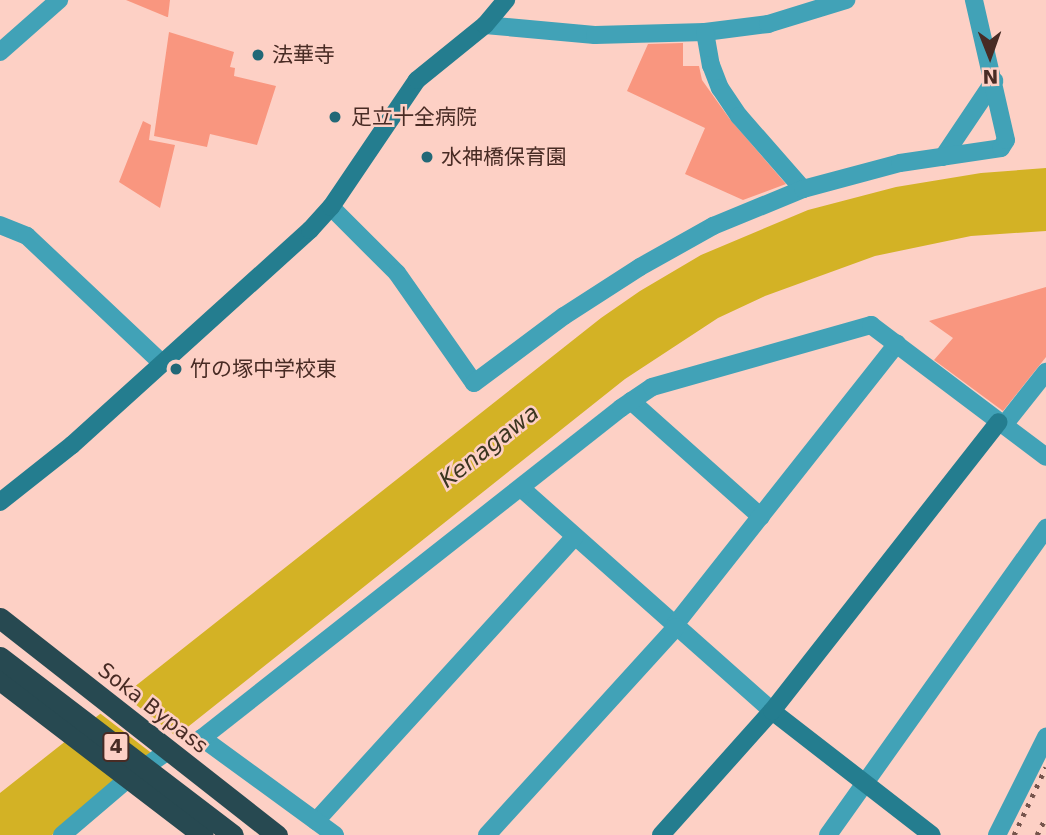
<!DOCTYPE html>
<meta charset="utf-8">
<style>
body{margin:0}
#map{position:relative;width:1046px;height:835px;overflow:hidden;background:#fdd0c5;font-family:"DejaVu Sans","Noto Sans JP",sans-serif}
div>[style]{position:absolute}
.green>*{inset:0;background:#f9967f}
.water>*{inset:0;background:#d3b225}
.pier>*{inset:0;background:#fdd0c5}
.street>*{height:18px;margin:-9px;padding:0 9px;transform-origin:9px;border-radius:9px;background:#41a2b7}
.secondary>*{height:18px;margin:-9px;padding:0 9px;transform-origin:9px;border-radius:9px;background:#247d8f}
.highway>*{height:21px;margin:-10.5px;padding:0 10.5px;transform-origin:10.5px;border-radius:10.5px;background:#274951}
.rail>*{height:5px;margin-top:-2.5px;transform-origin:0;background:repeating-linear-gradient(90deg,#76554d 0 3.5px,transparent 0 10.5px)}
.highway-bridge>*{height:21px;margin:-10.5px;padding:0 10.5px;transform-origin:10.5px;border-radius:10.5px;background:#274951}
.dots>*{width:19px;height:19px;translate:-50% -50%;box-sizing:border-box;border:4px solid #fdd0c5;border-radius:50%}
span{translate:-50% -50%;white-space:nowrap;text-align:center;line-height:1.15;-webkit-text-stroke:5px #fdd0c5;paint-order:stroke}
.shield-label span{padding:2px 5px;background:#fdd0c5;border:2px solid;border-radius:5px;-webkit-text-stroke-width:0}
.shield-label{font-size:19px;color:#482b24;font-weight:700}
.poi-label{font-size:21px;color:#482b24}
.left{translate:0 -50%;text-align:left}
.street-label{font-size:21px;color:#482b24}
.water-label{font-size:23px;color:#3c3621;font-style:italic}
.north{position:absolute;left:955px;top:21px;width:70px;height:70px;-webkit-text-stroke:5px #fdd0c5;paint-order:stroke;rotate:179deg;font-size:19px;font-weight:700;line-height:28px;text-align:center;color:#482b24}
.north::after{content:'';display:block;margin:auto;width:24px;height:32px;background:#482b24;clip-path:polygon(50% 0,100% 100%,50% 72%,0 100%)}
</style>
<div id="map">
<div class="green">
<i style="clip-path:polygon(126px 0,170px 0,168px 17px,167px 17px)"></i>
<i style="clip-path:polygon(169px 32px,234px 52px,230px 67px,235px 68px,234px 76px,276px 86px,257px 145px,210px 134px,207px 147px,154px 136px)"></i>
<i style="clip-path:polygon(683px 43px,683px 66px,699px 66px,702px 80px,729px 118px,786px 184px,743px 200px,685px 174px,705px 128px,627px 91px,648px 44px)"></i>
<i style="clip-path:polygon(143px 121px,151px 125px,149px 140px,175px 145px,160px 208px,119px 182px)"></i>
<i style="clip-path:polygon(1046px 287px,1046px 357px,1003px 411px,934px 360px,953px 338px,929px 321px)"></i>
</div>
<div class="water">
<i style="clip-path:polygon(1046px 168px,1046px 231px,971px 236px,875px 256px,765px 296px,718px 318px,625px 379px,52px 835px,0 835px,0 793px,601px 318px,640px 291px,701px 255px,808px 210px,896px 187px,981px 173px)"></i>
</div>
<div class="pier">
<i style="clip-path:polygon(121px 693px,177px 737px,154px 755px,97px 711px)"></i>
</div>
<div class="street">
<i style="left:485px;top:25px;width:110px;rotate:5.2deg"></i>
<i style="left:595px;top:35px;width:110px;rotate:-1.6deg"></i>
<i style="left:705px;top:32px;width:64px;rotate:-7.2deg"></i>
<i style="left:768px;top:24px;width:82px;rotate:-17.1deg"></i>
<i style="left:705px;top:32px;width:34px;rotate:80deg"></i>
<i style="left:711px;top:65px;width:25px;rotate:69deg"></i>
<i style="left:720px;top:88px;width:34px;rotate:56deg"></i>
<i style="left:739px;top:116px;width:97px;rotate:48.8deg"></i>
<i style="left:0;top:52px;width:79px;rotate:-41.4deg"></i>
<i style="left:943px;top:157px;width:92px;rotate:-56.1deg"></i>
<i style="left:331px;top:207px;width:93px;rotate:45deg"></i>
<i style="left:397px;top:273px;width:134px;rotate:55deg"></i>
<i style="left:474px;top:383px;width:112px;rotate:-36.7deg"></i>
<i style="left:564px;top:316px;width:90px;rotate:-32.8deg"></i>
<i style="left:640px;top:267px;width:84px;rotate:-29.3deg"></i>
<i style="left:713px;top:226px;width:97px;rotate:-22.3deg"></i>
<i style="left:803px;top:189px;width:100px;rotate:-15deg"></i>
<i style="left:900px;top:163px;width:102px;rotate:-8.4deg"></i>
<i style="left:1001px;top:148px;width:9px;rotate:-58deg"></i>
<i style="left:1006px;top:140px;width:144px;rotate:-102.9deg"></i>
<i style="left:0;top:225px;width:29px;rotate:22deg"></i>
<i style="left:27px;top:236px;width:185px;rotate:43.3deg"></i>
<i style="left:631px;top:401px;width:174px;rotate:41.7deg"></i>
<i style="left:1004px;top:425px;width:68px;rotate:-51.6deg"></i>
<i style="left:521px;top:488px;width:336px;rotate:41.6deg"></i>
<i style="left:674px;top:626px;width:360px;rotate:-51.7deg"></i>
<i style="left:316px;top:821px;width:384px;rotate:-47.7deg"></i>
<i style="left:62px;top:835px;width:88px;rotate:-40.4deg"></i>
<i style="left:129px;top:778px;width:47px;rotate:-34.7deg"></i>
<i style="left:335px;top:835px;width:165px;rotate:-143.9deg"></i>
<i style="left:202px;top:738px;width:533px;rotate:-38.22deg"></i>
<i style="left:621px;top:408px;width:37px;rotate:-34deg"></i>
<i style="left:652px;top:387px;width:228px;rotate:-15.8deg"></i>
<i style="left:871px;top:325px;width:219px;rotate:37deg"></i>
<i style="left:487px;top:835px;width:281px;rotate:-47.7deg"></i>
<i style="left:828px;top:835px;width:377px;rotate:-54.6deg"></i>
<i style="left:997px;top:835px;width:110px;rotate:-63.4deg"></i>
</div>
<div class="secondary">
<i style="left:0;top:502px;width:92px;rotate:-38.4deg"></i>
<i style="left:72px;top:445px;width:321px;rotate:-42.1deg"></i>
<i style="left:310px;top:230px;width:31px;rotate:-48deg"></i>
<i style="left:331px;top:207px;width:153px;rotate:-55.9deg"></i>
<i style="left:417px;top:80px;width:87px;rotate:-39deg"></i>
<i style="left:485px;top:25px;width:33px;rotate:-50deg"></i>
<i style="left:772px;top:711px;width:202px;rotate:37.8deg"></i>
<i style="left:661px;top:835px;width:166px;rotate:-48.2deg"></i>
<i style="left:772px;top:711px;width:367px;rotate:-51.9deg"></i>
</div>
<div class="highway">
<i style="left:0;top:618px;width:352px;rotate:38.1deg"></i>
<i style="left:0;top:680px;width:255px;rotate:37.4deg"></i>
</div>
<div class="rail">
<i style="left:1014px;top:835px;width:75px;rotate:-64.8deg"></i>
<i style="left:1037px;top:835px;width:20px;rotate:-63deg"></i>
</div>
<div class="highway-bridge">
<i style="left:0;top:657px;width:293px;rotate:37.4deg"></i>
</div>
<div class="dots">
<i style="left:258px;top:55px;background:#226877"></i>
<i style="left:335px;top:117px;background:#226877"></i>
<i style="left:427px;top:157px;background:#226877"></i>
<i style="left:176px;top:369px;background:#226877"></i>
</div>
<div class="shield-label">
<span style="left:116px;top:747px">4</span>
</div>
<div class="poi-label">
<span class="left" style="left:272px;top:55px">法華寺</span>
<span class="left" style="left:351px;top:117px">足立十全病院</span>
<span class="left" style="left:441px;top:157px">水神橋保育園</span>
<span class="left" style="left:190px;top:369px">竹の塚中学校東</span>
</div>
<div class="street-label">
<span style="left:153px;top:708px;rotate:38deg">Soka Bypass</span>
</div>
<div class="water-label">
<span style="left:489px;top:446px;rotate:-38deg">Kenagawa</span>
</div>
<div class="north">N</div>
</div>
